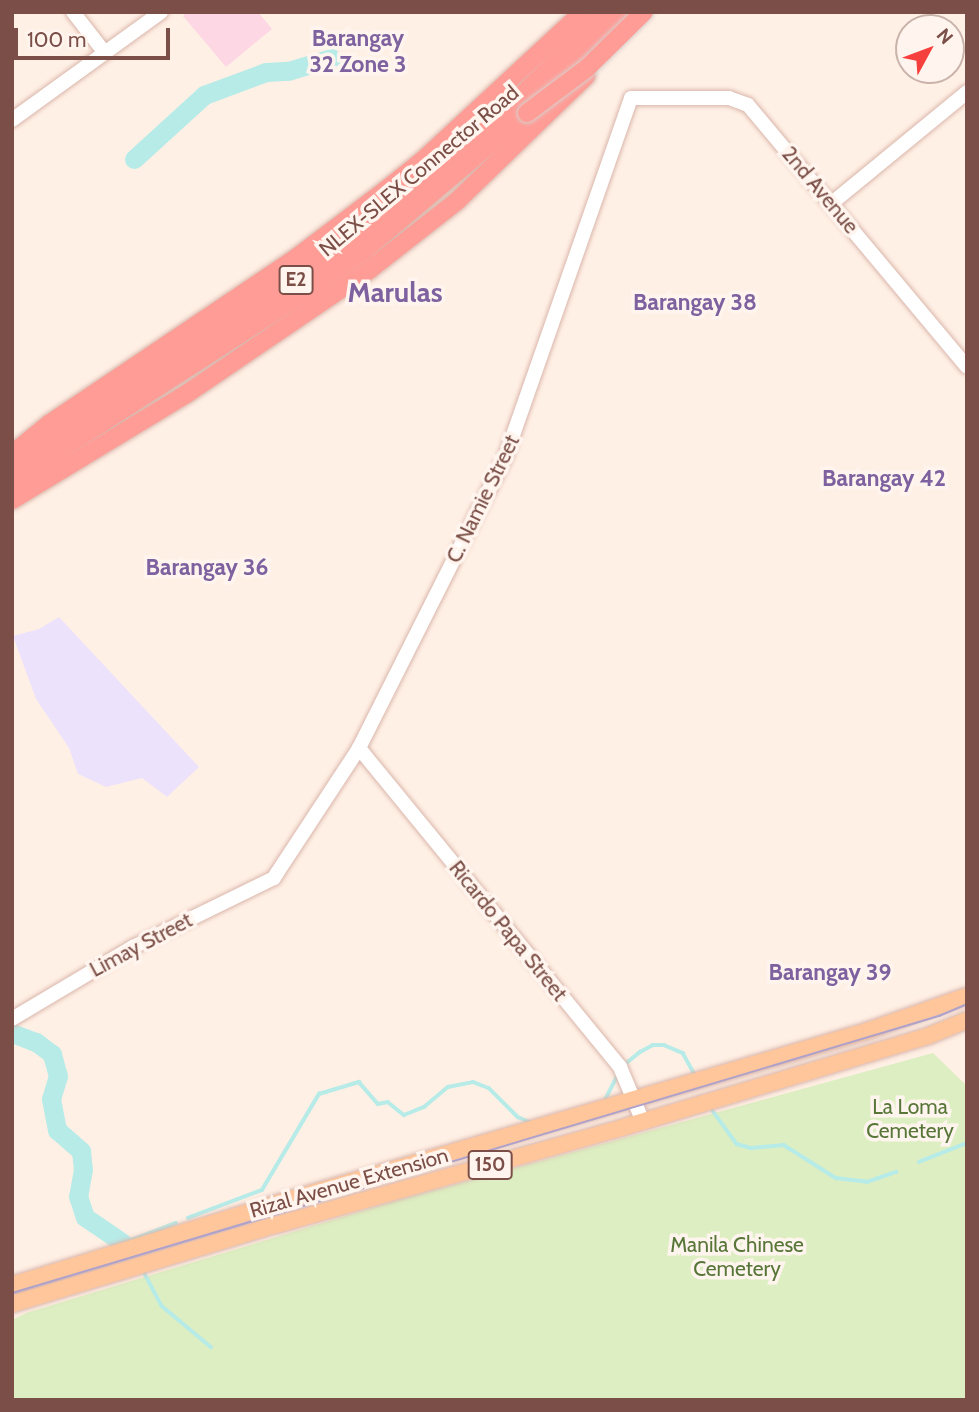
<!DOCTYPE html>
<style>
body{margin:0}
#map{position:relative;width:979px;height:1412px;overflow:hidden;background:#fff0e5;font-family:Cabin,sans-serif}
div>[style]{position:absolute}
.education>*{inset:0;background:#ede2fb}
.medical>*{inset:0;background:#fed7e4}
.green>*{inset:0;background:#ddeec2}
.stream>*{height:3.5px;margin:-1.75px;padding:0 1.75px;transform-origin:1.75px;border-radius:1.75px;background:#b7ebe8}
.river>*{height:19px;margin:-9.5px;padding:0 9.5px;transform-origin:9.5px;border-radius:9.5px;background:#b7ebe8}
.roads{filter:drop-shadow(0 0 2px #dab6ac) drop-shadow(0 0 2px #dab6ac)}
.secondary>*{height:14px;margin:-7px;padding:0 7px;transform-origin:7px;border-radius:7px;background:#fff}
.primary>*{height:16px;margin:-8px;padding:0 8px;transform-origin:8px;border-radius:8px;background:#ffc69c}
.highway>*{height:18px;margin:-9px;padding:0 9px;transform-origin:9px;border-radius:9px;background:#ff9c96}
.tram>*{height:2px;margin:-1px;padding:0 1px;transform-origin:1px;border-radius:1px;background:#afa2ca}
.bridges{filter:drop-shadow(0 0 2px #dacecb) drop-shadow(0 0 2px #dacecb)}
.highway-bridge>*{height:18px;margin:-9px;padding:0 9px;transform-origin:9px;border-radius:9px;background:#ff9c96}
span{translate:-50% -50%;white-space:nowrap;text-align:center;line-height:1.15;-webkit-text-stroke:7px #fff5ee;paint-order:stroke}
.shield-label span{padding:2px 5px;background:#fff5ee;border:2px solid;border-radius:5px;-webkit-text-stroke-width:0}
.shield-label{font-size:19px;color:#7b4f47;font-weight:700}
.street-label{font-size:21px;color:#7b4f47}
.park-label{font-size:21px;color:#577638}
.neighbourhood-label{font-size:23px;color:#7e629f;font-weight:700}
.district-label{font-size:28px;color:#7e629f;font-weight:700}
.frame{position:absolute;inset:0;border:14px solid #7b4f47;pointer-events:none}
.north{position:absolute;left:895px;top:14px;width:70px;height:70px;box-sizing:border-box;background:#fff5ee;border:2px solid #cab3ab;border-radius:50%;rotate:49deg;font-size:19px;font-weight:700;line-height:28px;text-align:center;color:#7b4f47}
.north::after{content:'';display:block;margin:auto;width:24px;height:32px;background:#f5403e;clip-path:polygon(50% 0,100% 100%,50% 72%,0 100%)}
.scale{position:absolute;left:14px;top:28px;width:156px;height:32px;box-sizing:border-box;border:4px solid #7b4f47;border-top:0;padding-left:9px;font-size:21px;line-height:24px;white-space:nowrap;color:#7b4f47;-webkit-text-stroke:5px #fff5ee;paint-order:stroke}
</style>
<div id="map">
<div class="education">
<i style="clip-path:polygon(59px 617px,199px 767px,167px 797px,142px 778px,106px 787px,78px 774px,69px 748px,36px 699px,13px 636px,39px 629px)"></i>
</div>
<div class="medical">
<i style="clip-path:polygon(187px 12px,258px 12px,272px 29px,226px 67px,183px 16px)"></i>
</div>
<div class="green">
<i style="clip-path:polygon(933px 1053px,967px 1086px,967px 1400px,12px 1400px,12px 1320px,26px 1313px,398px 1200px)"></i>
</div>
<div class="stream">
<i style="left:624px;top:1065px;width:21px;rotate:-39deg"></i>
<i style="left:640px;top:1052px;width:15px;rotate:-28deg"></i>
<i style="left:653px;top:1045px;width:11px"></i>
<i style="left:664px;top:1045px;width:21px;rotate:23deg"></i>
<i style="left:683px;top:1053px;width:25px;rotate:61deg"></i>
<i style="left:605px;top:1100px;width:29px;rotate:-63deg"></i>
<i style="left:713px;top:1111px;width:41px;rotate:54deg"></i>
<i style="left:737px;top:1144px;width:15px;rotate:16deg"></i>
<i style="left:751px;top:1148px;width:33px;rotate:-5deg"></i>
<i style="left:784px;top:1145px;width:62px;rotate:32.4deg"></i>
<i style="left:836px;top:1178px;width:31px;rotate:7deg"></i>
<i style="left:867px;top:1182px;width:31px;rotate:-19deg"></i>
<i style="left:919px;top:1162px;width:52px;rotate:-21.6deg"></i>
<i style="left:188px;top:1218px;width:79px;rotate:-20.7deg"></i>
<i style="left:262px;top:1190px;width:112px;rotate:-59.3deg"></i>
<i style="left:319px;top:1094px;width:42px;rotate:-16.7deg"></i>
<i style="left:359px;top:1082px;width:29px;rotate:49deg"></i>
<i style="left:378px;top:1104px;width:10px;rotate:-11deg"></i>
<i style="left:388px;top:1102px;width:21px;rotate:39deg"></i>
<i style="left:404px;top:1115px;width:22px;rotate:-22deg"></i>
<i style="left:424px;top:1107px;width:31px;rotate:-40deg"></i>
<i style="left:448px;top:1087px;width:25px;rotate:-11deg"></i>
<i style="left:473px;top:1082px;width:17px;rotate:21deg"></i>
<i style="left:489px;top:1088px;width:41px;rotate:45deg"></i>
<i style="left:518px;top:1117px;width:13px;rotate:23deg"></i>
<i style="left:129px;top:1241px;width:50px;rotate:-21deg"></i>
<i style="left:145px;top:1274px;width:36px;rotate:62deg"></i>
<i style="left:162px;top:1306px;width:64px;rotate:39.9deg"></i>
</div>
<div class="river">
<i style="left:134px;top:159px;width:95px;rotate:-42.4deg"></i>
<i style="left:204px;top:95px;width:66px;rotate:-20.4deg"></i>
<i style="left:266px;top:72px;width:22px;rotate:-3deg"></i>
<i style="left:288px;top:71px;width:45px;rotate:-16.8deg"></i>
<i style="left:12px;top:1033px;width:26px;rotate:21deg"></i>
<i style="left:36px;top:1042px;width:20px;rotate:37deg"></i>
<i style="left:52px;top:1054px;width:23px;rotate:75deg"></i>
<i style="left:58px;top:1076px;width:24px;rotate:107deg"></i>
<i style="left:51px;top:1099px;width:32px;rotate:79deg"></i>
<i style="left:57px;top:1130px;width:32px;rotate:41deg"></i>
<i style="left:81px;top:1151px;width:18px;rotate:84deg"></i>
<i style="left:83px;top:1169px;width:27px;rotate:100deg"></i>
<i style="left:78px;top:1196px;width:22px;rotate:72deg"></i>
<i style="left:85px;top:1217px;width:46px;rotate:34.4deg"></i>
</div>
<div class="roads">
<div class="secondary">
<i style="left:73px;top:12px;width:52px;rotate:52deg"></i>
<i style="left:12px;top:120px;width:184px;rotate:-35.9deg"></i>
<i style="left:832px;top:203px;width:175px;rotate:-39.4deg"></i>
<i style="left:359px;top:748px;width:412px;rotate:50.7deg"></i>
<i style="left:620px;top:1067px;width:60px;rotate:67.3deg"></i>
<i style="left:12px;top:1019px;width:141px;rotate:-30.8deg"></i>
<i style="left:133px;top:947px;width:157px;rotate:-26.1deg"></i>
<i style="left:274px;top:878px;width:6px;rotate:-59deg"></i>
<i style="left:277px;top:873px;width:149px;rotate:-56.7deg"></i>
<i style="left:359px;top:748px;width:325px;rotate:-63.3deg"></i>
<i style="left:505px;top:458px;width:381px;rotate:-70.7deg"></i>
<i style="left:631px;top:98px;width:98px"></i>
<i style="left:729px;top:98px;width:20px;rotate:20deg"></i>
<i style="left:748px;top:105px;width:341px;rotate:50.1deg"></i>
</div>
<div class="primary">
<i style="left:12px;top:1285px;width:278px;rotate:-17.1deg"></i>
<i style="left:278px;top:1203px;width:614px;rotate:-16.28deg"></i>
<i style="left:867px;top:1031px;width:106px;rotate:-19.3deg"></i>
<i style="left:12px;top:1304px;width:276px;rotate:-16.7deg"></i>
<i style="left:276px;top:1225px;width:358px;rotate:-15.7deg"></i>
<i style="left:621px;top:1128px;width:320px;rotate:-16.7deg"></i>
<i style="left:928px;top:1036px;width:42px;rotate:-22.3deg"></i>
</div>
<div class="highway">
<i style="left:17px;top:450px;width:41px;rotate:-39.1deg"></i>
<i style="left:49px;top:424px;width:298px;rotate:-33.9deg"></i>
<i style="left:296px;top:258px;width:109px;rotate:-37.2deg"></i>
<i style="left:383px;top:192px;width:50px;rotate:-38.5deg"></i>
<i style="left:422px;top:161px;width:219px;rotate:-42.8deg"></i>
<i style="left:12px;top:464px;width:244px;rotate:-32.8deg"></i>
<i style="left:217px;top:332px;width:161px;rotate:-34.4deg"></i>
<i style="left:350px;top:241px;width:164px;rotate:-38.8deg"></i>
<i style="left:478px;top:138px;width:180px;rotate:-44.5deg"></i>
<i style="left:12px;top:481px;width:358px;rotate:-32.8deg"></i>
<i style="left:313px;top:287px;width:57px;rotate:-35.1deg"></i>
<i style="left:360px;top:254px;width:219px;rotate:-40.2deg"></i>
<i style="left:527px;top:113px;width:141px;rotate:-45.6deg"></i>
<i style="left:12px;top:500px;width:206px;rotate:-31.3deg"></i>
<i style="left:188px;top:393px;width:219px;rotate:-34.2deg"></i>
<i style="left:369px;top:270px;width:112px;rotate:-38.1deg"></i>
<i style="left:457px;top:201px;width:180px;rotate:-44.1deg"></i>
</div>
</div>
<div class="tram">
<i style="left:12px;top:1293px;width:968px;rotate:-16.64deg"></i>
<i style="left:939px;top:1016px;width:30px;rotate:-23deg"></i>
</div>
<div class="bridges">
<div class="highway-bridge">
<i style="left:527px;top:113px;width:75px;rotate:-36.9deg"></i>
<i style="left:587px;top:68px;width:80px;rotate:-44.5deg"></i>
</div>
</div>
<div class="shield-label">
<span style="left:296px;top:280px">E2</span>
<span style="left:490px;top:1165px">150</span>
</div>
<div class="street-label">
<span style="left:419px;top:171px;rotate:-40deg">NLEX-SLEX Connector Road</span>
<span style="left:820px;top:190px;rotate:50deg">2nd Avenue</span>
<span style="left:483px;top:499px;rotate:-64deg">C. Namie Street</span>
<span style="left:508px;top:931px;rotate:51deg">Ricardo Papa Street</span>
<span style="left:141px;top:945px;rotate:-28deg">Limay Street</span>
<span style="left:349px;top:1183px;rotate:-16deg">Rizal Avenue Extension</span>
</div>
<div class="park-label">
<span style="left:910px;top:1119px">La Loma<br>Cemetery</span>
<span style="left:737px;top:1257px">Manila Chinese<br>Cemetery</span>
</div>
<div class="neighbourhood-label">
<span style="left:358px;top:51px">Barangay<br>32 Zone 3</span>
<span style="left:695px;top:302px">Barangay 38</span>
<span style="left:884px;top:478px">Barangay 42</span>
<span style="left:207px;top:567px">Barangay 36</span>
<span style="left:830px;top:972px">Barangay 39</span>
</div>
<div class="district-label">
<span style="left:395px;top:292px">Marulas</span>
</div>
<div class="frame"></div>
<div class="north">N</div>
<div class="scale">100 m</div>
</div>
